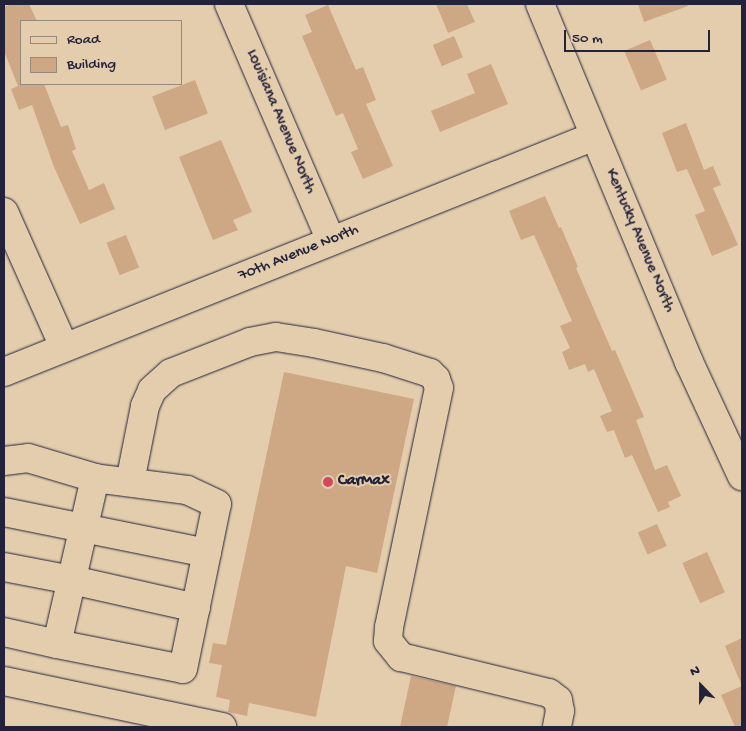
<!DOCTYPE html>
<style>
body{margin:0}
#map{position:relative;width:746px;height:731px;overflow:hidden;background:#e4cdad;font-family:"Gochi Hand",sans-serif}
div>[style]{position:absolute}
.building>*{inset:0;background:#cea785;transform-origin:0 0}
.roads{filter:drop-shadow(0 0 1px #22223b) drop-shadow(0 0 1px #22223b)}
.minor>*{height:28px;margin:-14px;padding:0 14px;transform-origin:14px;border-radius:14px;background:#e4cdad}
.dots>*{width:14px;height:14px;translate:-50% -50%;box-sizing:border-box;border:2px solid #e4cdad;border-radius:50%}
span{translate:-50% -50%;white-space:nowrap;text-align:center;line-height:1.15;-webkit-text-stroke:4px #e4cdad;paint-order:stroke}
.street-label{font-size:16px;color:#22223b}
.poi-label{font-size:16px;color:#22223b;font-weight:700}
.left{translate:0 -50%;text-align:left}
.frame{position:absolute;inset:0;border:5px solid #22223b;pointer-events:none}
.legend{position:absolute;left:20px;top:20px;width:162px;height:65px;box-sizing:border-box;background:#e4cdad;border:1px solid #96897f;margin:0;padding:6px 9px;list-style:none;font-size:15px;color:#22223b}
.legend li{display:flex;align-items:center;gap:10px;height:25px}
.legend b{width:25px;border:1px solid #96897f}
.north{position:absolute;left:676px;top:661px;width:50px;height:50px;-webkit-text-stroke:4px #e4cdad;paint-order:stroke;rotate:338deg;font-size:14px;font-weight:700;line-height:20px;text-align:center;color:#22223b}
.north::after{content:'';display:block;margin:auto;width:18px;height:22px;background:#22223b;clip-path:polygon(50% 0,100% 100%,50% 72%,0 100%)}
.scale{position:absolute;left:564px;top:30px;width:146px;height:22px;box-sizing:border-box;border:2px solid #22223b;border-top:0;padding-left:6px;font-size:15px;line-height:18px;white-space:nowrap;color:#22223b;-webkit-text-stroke:4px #e4cdad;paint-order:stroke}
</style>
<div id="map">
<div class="building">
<i style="clip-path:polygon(11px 4px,29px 4px,37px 21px,21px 21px,21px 84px,44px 84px,61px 127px,68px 125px,76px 149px,72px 151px,89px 190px,104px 183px,115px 209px,80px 224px,54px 167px,32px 105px,19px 110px,11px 89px,18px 86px,4px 51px,4px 7px)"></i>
<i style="clip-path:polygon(436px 4px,467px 4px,475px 22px,448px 33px)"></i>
<i style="clip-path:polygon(638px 4px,687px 4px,688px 6px,644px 22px)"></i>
<i style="clip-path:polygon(328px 5px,356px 70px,363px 67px,376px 100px,366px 104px,393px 166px,363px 179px,351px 152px,358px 149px,343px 113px,336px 116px,302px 36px,312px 32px,305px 15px)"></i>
<i style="left:454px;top:36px;width:23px;height:23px;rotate:67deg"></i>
<i style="left:650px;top:40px;width:43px;height:28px;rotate:67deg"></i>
<i style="clip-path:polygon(491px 64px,508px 104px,440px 132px,431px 111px,475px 93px,467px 74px)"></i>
<i style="left:195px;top:80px;width:36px;height:46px;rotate:69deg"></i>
<i style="clip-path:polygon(686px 123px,704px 170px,713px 166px,721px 185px,713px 188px,738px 245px,712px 256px,695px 215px,705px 211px,687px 169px,677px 172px,662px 133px)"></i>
<i style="clip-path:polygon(221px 140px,252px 212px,233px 220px,238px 230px,213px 240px,179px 157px)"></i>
<i style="clip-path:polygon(545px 196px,559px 228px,561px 227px,578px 267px,576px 268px,612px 351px,615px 350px,644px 417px,636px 420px,655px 470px,667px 465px,681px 496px,668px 502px,670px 507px,658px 512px,632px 455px,625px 458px,614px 430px,607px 432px,600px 416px,612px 411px,594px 369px,588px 372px,585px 364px,569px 370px,562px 352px,570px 348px,560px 326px,572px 321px,534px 235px,521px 240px,509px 211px)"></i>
<i style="left:126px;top:235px;width:35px;height:21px;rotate:68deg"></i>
<i style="clip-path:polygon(284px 372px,414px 399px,377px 573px,346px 566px,316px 717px,249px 703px,247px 716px,228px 712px,230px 700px,216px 697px,222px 665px,209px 663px,213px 643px,226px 645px)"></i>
<i style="left:657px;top:524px;width:24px;height:21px;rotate:66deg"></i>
<i style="left:707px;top:552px;width:44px;height:27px;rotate:66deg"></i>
<i style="clip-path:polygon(742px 638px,742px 686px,725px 646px)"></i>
<i style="clip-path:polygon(411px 676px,456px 686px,447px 727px,400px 727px)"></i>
<i style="clip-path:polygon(742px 686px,742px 727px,735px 727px,721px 695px)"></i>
</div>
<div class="roads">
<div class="minor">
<i style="left:229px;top:4px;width:258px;rotate:66.7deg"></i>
<i style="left:540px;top:4px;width:388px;rotate:67.4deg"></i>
<i style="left:689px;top:362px;width:126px;rotate:65.1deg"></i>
<i style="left:4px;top:212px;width:148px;rotate:66deg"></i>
<i style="left:4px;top:372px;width:636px;rotate:-21.77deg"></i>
<i style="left:4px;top:461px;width:24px;rotate:-7deg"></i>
<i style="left:28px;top:458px;width:70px;rotate:16.6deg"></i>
<i style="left:95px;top:478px;width:170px;rotate:102.9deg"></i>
<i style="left:57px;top:644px;width:54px;rotate:-167.2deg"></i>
<i style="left:130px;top:482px;width:77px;rotate:-78.8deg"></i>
<i style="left:145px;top:406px;width:17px;rotate:-66deg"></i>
<i style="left:152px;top:390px;width:25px;rotate:-42deg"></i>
<i style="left:171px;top:373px;width:85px;rotate:-21.4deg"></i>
<i style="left:250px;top:342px;width:26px;rotate:-11deg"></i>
<i style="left:276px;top:337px;width:38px;rotate:9deg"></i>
<i style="left:314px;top:343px;width:71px;rotate:12.3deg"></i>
<i style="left:383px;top:358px;width:49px;rotate:17.7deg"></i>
<i style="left:430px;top:373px;width:8px;rotate:45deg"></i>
<i style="left:436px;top:379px;width:9px;rotate:72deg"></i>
<i style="left:439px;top:388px;width:244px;rotate:101.8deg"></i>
<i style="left:389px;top:627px;width:14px;rotate:94deg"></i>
<i style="left:388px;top:641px;width:21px;rotate:51deg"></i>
<i style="left:401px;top:657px;width:152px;rotate:13.7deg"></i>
<i style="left:549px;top:693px;width:11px;rotate:38deg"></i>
<i style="left:558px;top:700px;width:11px;rotate:80deg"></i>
<i style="left:560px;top:711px;width:16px;rotate:101deg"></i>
<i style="left:4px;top:512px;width:207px;rotate:11.4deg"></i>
<i style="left:4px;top:567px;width:69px;rotate:10.8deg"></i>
<i style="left:72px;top:580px;width:127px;rotate:12.7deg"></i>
<i style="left:57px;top:644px;width:128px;rotate:11.2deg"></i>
<i style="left:183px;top:669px;width:168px;rotate:-78.4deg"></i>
<i style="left:217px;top:504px;width:33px;rotate:-155deg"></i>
<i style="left:187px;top:490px;width:93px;rotate:-172.6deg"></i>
<i style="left:4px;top:681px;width:223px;rotate:11.9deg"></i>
</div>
</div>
<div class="dots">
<i style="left:328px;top:482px;background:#d1495b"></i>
</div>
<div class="street-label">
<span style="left:280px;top:122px;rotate:67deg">Louisiana Avenue North</span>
<span style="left:639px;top:241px;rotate:67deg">Kentucky Avenue North</span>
<span style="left:299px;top:254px;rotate:-22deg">70th Avenue North</span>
</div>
<div class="poi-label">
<span class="left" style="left:338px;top:482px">CarMax</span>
</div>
<div class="frame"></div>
<ul class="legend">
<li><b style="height:6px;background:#e4cdad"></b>Road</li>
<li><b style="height:14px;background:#cea785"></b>Building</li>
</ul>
<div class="north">N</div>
<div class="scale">50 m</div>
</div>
